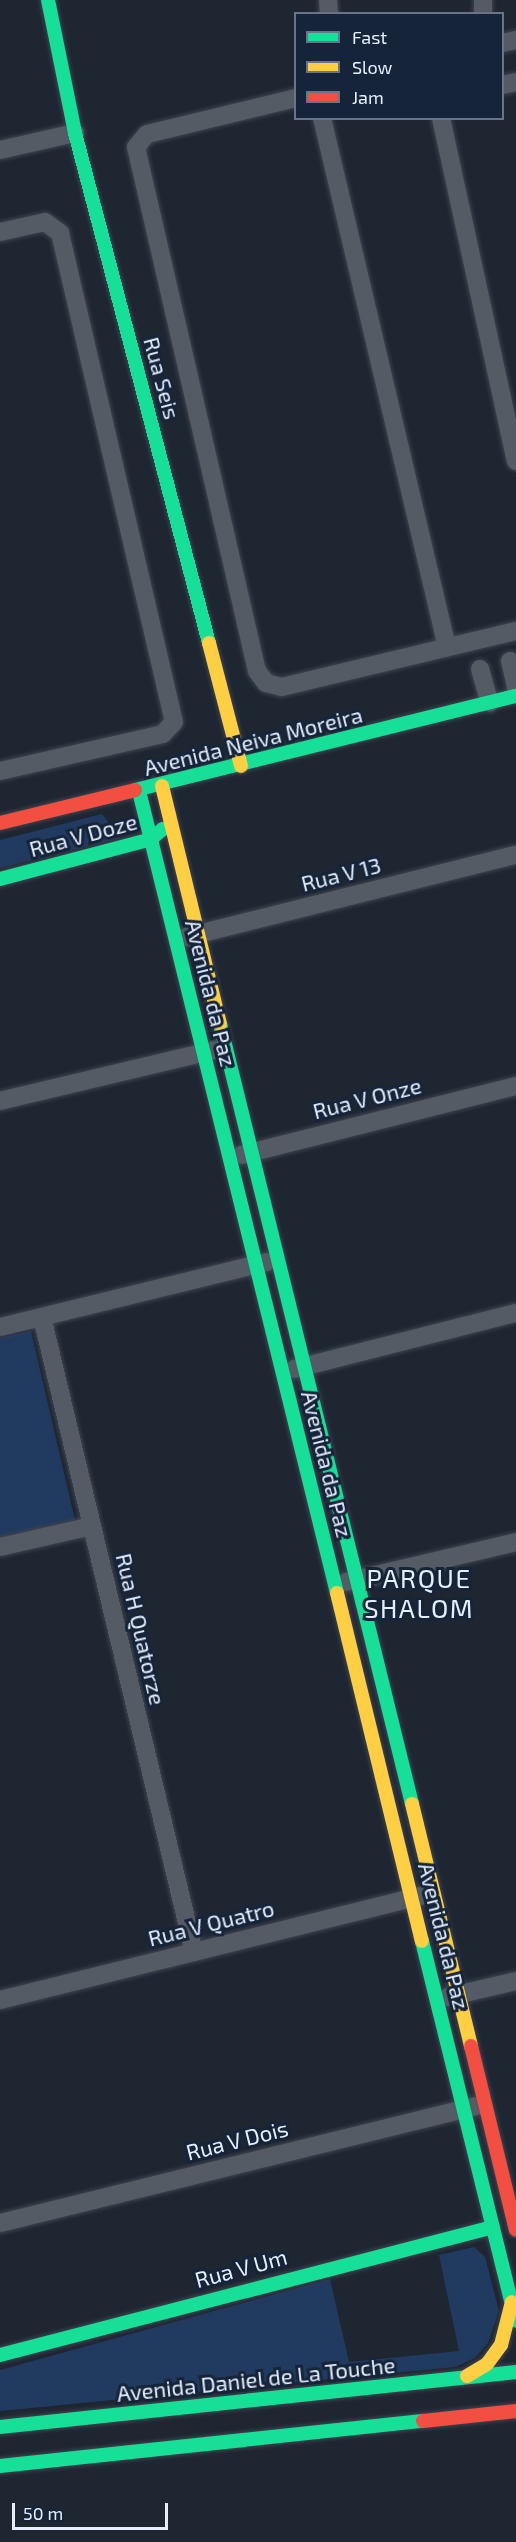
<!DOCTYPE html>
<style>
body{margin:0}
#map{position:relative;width:516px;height:2542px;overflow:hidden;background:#1e2632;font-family:"Exo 2",sans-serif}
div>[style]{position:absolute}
.green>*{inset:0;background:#213a5f}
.roads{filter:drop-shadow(0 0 2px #3e444f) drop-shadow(0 0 2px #3e444f)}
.street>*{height:18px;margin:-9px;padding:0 9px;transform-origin:9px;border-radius:9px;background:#545b64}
.fast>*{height:14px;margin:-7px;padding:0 7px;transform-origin:7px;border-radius:7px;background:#16e098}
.slow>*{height:14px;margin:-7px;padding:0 7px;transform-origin:7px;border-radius:7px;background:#ffcf43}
.jam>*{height:14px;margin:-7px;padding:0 7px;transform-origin:7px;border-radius:7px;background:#f24e42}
span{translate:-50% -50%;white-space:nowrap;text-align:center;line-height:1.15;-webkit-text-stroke:6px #16243a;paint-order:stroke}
.street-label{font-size:22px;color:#e4eefd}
.quarter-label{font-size:26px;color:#e4eefd;letter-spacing:1.5px}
.legend{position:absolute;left:294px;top:12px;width:210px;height:108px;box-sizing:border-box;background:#16243a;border:2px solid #687588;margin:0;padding:8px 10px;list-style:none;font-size:18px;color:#e4eefd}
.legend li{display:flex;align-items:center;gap:12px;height:30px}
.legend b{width:30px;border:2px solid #687588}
.scale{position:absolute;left:12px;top:2503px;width:156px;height:27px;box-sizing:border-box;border:3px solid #e4eefd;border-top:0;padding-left:8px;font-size:18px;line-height:21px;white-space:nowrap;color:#e4eefd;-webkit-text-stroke:4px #16243a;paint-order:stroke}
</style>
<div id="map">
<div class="green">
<i style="clip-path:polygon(102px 814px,120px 838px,0 868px,0 840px)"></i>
<i style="clip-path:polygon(31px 1331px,75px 1520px,0 1538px,0 1338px)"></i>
<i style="clip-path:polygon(474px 2247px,485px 2257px,499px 2311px,488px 2343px,475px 2358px,455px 2367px,0 2411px,0 2370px,330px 2279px,349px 2362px,459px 2351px,439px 2255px)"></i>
</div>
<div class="roads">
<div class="street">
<i style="left:328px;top:0;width:14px;rotate:86deg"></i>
<i style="left:483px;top:0;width:14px;rotate:90deg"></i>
<i style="left:502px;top:43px;width:14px;rotate:-12deg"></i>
<i style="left:502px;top:85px;width:14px;rotate:-12deg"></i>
<i style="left:296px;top:98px;width:153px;rotate:166.4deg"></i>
<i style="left:147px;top:134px;width:17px;rotate:130deg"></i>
<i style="left:136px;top:147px;width:538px;rotate:77deg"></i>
<i style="left:257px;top:671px;width:15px;rotate:53deg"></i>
<i style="left:266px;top:683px;width:16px;rotate:14deg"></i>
<i style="left:282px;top:687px;width:241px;rotate:-13.5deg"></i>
<i style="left:322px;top:118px;width:544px;rotate:76.71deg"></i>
<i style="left:441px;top:118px;width:351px;rotate:77.7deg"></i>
<i style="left:0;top:150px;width:77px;rotate:-12.8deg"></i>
<i style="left:0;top:232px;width:46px;rotate:-12.5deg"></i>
<i style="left:45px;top:222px;width:19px;rotate:36deg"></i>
<i style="left:60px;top:233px;width:502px;rotate:76.88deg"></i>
<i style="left:174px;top:722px;width:16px;rotate:133deg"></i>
<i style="left:163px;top:734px;width:167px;rotate:167.2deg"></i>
<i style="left:510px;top:661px;width:28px;rotate:77deg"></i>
<i style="left:480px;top:669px;width:35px;rotate:74deg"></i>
<i style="left:186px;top:937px;width:340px;rotate:-14deg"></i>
<i style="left:0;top:1101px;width:220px;rotate:-13.4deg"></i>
<i style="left:241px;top:1155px;width:284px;rotate:-14.1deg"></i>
<i style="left:42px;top:1317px;width:653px;rotate:76.54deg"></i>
<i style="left:0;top:1327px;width:274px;rotate:-13.7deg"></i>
<i style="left:294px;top:1369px;width:229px;rotate:-14.2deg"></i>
<i style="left:0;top:1547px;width:94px;rotate:-12.9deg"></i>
<i style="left:346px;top:1582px;width:175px;rotate:-13.2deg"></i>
<i style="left:448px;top:1997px;width:70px;rotate:-13.2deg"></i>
<i style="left:0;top:2000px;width:436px;rotate:-13.9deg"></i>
<i style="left:0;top:2223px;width:490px;rotate:-13.8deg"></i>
</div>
<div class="fast">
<i style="left:48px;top:0;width:136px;rotate:78.5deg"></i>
<i style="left:75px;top:133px;width:527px;rotate:75.28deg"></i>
<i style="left:135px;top:790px;width:392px;rotate:-13.9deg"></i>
<i style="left:139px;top:791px;width:826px;rotate:76.13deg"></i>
<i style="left:0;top:879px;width:156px;rotate:-14.8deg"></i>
<i style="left:151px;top:839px;width:16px;rotate:-40deg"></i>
<i style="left:220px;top:1024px;width:803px;rotate:76.17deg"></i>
<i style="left:422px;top:1941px;width:391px;rotate:76.1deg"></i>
<i style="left:0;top:2355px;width:509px;rotate:-14.55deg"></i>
<i style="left:0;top:2427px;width:519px;rotate:-6.08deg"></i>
<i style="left:0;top:2466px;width:425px;rotate:-6.1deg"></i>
</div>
<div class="slow">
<i style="left:209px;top:643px;width:127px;rotate:75.4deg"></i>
<i style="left:162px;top:786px;width:245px;rotate:76.3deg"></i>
<i style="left:337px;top:1593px;width:358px;rotate:76.3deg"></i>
<i style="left:412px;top:1804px;width:249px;rotate:76.3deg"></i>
<i style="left:467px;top:2376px;width:23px;rotate:-31deg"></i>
<i style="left:487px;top:2364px;width:24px;rotate:-54deg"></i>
<i style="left:501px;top:2345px;width:44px;rotate:-75.7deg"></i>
</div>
<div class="jam">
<i style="left:0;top:823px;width:139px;rotate:-13.7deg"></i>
<i style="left:471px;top:2046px;width:189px;rotate:76.3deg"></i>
<i style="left:423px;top:2421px;width:94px;rotate:-6.1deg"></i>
</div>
</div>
<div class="street-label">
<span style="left:162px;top:378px;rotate:75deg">Rua Seis</span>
<span style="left:253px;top:741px;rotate:-14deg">Avenida Neiva Moreira</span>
<span style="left:83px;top:835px;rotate:-15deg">Rua V Doze</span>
<span style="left:341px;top:874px;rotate:-14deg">Rua V 13</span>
<span style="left:211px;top:993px;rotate:76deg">Avenida da Paz</span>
<span style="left:367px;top:1098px;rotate:-14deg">Rua V Onze</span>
<span style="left:327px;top:1464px;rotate:76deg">Avenida da Paz</span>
<span style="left:141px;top:1629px;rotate:77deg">Rua H Quatorze</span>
<span style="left:211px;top:1923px;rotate:-14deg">Rua V Quatro</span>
<span style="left:444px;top:1936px;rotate:76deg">Avenida da Paz</span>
<span style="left:237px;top:2140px;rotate:-14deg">Rua V Dois</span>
<span style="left:241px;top:2268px;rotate:-15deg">Rua V Um</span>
<span style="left:256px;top:2379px;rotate:-6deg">Avenida Daniel de La Touche</span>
</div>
<div class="quarter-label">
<span style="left:419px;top:1593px">PARQUE<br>SHALOM</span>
</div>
<ul class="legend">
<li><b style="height:8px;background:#16e098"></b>Fast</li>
<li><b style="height:8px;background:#ffcf43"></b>Slow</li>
<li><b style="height:8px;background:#f24e42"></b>Jam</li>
</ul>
<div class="scale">50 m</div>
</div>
